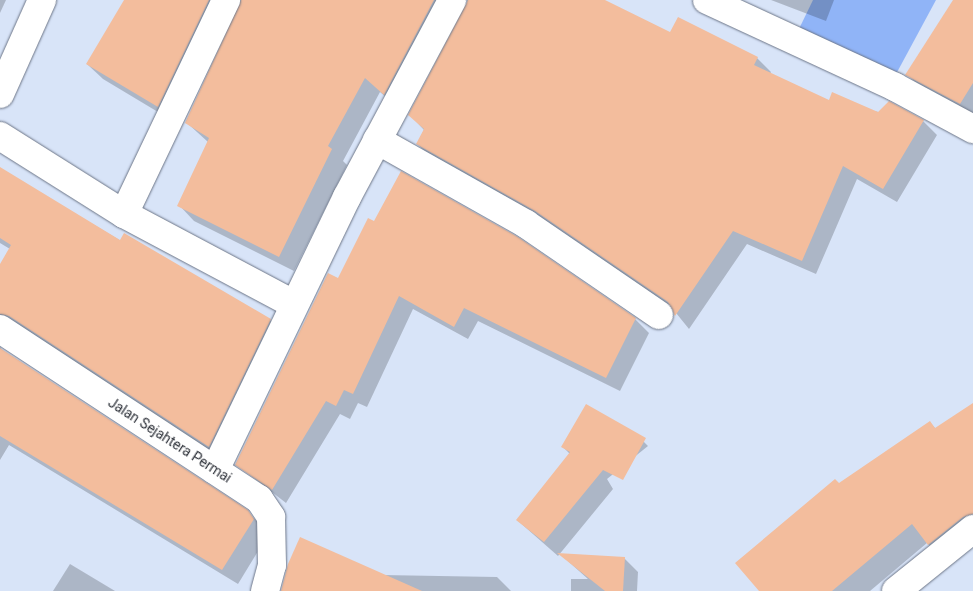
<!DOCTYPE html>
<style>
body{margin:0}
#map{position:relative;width:973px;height:591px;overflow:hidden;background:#d8e4f8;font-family:Roboto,sans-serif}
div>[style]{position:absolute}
.green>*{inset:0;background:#90b4f7}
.shadow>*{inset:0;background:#0003}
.building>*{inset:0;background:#f3bd9d}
.roads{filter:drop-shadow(0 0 1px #6c7587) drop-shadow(0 0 1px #6c7587)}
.minor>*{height:28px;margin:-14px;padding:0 14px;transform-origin:14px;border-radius:14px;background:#fff}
span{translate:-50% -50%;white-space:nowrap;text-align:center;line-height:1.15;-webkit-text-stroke:4px #fff;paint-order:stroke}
.street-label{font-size:14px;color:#2d3139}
</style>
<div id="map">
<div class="green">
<i style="clip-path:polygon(813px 0,936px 0,895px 76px,798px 31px)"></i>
</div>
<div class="shadow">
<i style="clip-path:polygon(0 0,6px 0,0 13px)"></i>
<i style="clip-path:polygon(126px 0,239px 0,173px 121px,103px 79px,87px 64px)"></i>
<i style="clip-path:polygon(241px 0,449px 0,400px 109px,380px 92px,343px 161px,347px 165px,294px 271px,194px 221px,179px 205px,208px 142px,186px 122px,241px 7px)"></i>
<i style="clip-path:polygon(467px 0,603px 0,670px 34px,757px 58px,771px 72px,770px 74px,829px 102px,923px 121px,937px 135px,897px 202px,857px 179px,816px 274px,747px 244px,689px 329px,672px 308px,550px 225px,431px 157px,417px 144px,424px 130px,410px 115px,467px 8px)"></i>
<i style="clip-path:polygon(771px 0,834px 0,826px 21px)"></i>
<i style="clip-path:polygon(956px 0,973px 0,973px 117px,921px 88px,907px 74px)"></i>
<i style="clip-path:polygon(0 169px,121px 241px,270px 320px,285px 335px,224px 461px,0 341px,0 266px,10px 249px,0 243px)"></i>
<i style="clip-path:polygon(375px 222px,517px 238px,635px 319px,649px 333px,620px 391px,478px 321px,468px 339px,413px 309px,367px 407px,358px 403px,350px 419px,340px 414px,286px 503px,236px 464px,338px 280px)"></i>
<i style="clip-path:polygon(0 346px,2px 351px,247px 511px,262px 527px,268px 535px,238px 584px,9px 445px,0 460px)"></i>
<i style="clip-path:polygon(973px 404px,973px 540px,946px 562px,927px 543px,870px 591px,760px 591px,839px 485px,930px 423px,936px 429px)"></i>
<i style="clip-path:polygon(634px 432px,648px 446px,607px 479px,613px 489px,558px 556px,517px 520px,570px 454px,563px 447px)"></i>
<i style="clip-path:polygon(560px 554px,624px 558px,638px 572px,637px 591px,571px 591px,571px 579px,588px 579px)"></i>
<i style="clip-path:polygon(70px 564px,115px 591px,53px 591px)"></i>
<i style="clip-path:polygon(382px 575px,497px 577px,511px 591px,282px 591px)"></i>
</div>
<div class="building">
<i style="clip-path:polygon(124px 0,209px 0,158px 107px,86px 64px)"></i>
<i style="clip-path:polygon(241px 0,434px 0,384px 95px,365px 78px,328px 146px,332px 149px,279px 257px,177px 206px,209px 138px,185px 123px)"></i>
<i style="clip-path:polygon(468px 0,605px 0,670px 32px,678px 17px,758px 57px,754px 65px,829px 100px,832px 92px,878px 112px,889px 101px,924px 120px,883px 189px,843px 166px,802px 261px,733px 231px,675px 316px,668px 302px,535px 211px,416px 144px,424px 129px,408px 115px)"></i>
<i style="clip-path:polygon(953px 0,973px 0,973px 83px,960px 104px,905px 75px)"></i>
<i style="clip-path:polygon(0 167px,120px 240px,124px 233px,271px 319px,209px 447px,9px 316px,0 314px,0 264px,11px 245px,0 238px)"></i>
<i style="clip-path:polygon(401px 171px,518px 237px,636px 318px,606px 378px,464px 308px,454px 327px,399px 296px,353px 394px,344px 390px,336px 406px,326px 401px,272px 490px,235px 465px,328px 273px,338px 278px,368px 218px,374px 221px)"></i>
<i style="clip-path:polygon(0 348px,248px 510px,254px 519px,222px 570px,0 436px)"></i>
<i style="clip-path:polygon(973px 403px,973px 514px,963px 517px,928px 545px,912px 524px,832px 591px,759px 591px,735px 563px,835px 479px,839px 483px,930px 421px,935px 428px)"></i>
<i style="clip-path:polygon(586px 404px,646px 438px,623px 480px,603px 470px,544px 542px,516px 520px,570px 452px,561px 447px)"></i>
<i style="clip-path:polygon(300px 537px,422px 591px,281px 591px,288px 564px)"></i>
<i style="clip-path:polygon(557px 553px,625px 557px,623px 591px,605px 591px)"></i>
</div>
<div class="roads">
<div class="minor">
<i style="left:707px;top:0;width:207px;rotate:24.8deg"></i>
<i style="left:895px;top:87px;width:89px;rotate:28.3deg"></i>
<i style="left:0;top:94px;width:103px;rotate:-65.9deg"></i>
<i style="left:0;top:136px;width:146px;rotate:32.2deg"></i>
<i style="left:124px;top:214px;width:191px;rotate:28deg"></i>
<i style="left:377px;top:140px;width:171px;rotate:29.4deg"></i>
<i style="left:526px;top:224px;width:161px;rotate:34.4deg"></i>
<i style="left:124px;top:214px;width:237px;rotate:-64.5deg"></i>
<i style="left:0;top:329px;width:310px;rotate:33.3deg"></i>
<i style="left:259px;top:499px;width:22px;rotate:56deg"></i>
<i style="left:271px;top:517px;width:48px;rotate:88.8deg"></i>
<i style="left:272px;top:565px;width:27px;rotate:105deg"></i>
<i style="left:215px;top:470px;width:303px;rotate:-64.2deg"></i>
<i style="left:347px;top:197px;width:223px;rotate:-61.9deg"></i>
<i style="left:896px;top:591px;width:99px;rotate:-38.8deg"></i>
</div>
</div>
<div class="street-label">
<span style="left:170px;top:440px;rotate:33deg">Jalan Sejahtera Permai</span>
</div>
</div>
